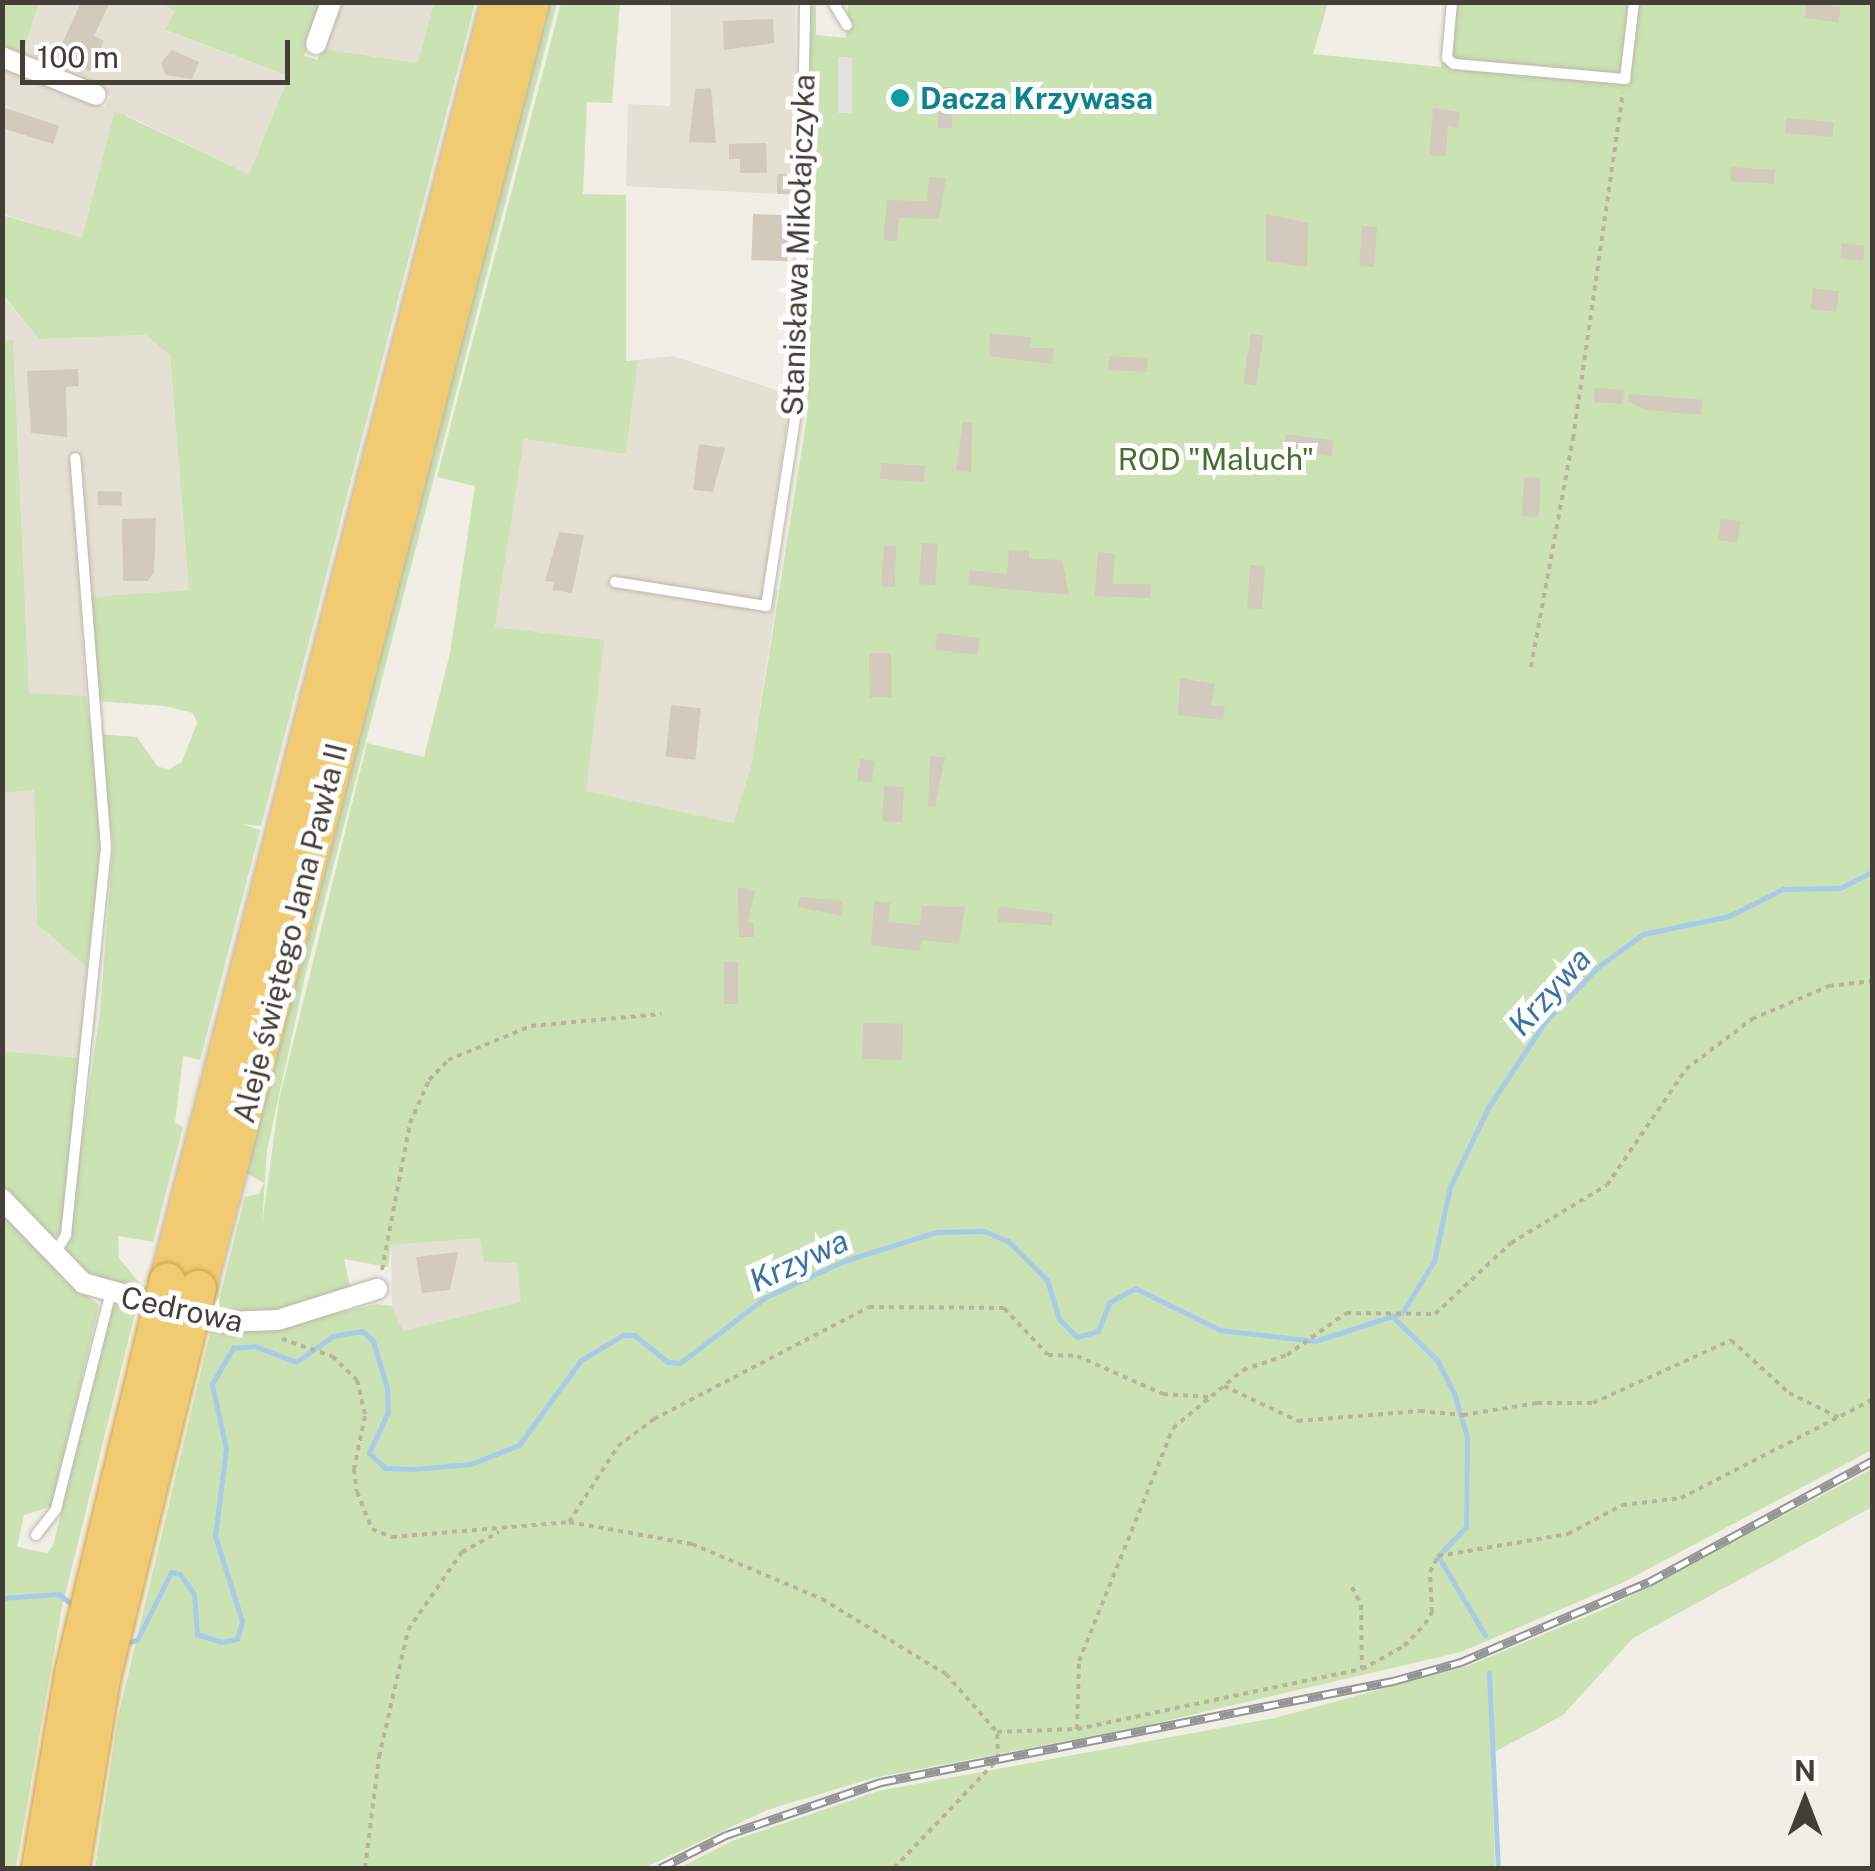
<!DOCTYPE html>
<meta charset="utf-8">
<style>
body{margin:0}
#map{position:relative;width:1875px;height:1871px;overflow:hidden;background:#f1eee6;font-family:"Public Sans",sans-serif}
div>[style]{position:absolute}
.residential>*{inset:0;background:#e5e0d4}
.green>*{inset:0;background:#cbe2b2}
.parking>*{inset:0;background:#e3e1de;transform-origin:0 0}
.stream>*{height:5px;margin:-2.5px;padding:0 2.5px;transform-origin:2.5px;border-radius:2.5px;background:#a7cce9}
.building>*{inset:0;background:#d2cabc;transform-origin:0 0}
.path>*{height:4px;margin-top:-2px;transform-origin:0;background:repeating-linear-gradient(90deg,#bcb29c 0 5px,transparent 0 10px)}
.roads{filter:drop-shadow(0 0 2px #bcb6a9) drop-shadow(0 0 2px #bcb6a9)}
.service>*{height:10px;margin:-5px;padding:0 5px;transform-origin:5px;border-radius:5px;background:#fff}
.minor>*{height:20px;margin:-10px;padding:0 10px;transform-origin:10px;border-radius:10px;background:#fff}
.motorway>*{height:35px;margin:-17.5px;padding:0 17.5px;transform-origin:17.5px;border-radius:17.5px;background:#f1cb71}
.rail>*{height:9px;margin-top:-4.5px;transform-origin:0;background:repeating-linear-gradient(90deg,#fff 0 15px,#959595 0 30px);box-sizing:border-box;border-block:2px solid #959595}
.bridges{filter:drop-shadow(0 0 2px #cfa142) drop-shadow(0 0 2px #cfa142)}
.motorway-bridge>*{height:35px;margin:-17.5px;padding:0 17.5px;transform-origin:17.5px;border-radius:17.5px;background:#f1cb71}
.dots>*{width:28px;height:28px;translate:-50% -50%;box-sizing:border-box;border:5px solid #fff;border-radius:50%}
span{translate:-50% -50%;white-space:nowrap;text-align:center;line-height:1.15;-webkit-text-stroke:10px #fff;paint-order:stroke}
.culture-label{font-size:30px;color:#0d838f;font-weight:700}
.left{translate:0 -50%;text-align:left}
.street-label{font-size:30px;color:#433f36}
.park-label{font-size:30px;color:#45702e}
.water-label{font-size:32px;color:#3973a5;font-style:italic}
.frame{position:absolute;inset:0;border:5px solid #433f36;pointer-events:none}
.north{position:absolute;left:1755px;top:1751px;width:100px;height:100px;-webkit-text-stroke:8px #fff;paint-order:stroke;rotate:0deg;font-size:28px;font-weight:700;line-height:40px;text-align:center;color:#433f36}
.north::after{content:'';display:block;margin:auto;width:35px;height:45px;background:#433f36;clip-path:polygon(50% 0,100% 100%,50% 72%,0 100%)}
.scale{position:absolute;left:20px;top:40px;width:270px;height:45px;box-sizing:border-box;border:5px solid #433f36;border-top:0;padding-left:12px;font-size:30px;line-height:35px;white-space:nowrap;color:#433f36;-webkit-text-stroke:8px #fff;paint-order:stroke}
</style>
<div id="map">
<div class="residential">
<i style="clip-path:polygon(39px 3px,161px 3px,176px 11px,166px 31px,289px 76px,249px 174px,126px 115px,82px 239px,3px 214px,3px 63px,105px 107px,111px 96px,22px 55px)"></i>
<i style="clip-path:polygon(337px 3px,434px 3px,419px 63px,323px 49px)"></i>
<i style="clip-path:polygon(671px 3px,795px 3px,796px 195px,626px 186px,628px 104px,670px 106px)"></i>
<i style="clip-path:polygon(2px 295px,39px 339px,147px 335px,170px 355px,189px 590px,89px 597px,79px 455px,72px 455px,86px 696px,29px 694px,13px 341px,3px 341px)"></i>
<i style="clip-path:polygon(673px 356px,791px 395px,763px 587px,778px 590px,751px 767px,733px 823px,585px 791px,603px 640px,495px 627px,524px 439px,626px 454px,638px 360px)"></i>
<i style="clip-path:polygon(34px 790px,37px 924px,87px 967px,81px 1058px,3px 1051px,2px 793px)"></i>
<i style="clip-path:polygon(481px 1238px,517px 1263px,521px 1302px,403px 1332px,392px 1306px,391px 1245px)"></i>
</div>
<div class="green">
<i style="clip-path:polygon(3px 3px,39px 3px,22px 55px,3px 47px)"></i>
<i style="clip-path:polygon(161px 3px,327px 3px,304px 56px,317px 60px,323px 49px,418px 63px,434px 3px,475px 3px,261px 826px,242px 824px,260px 830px,200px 1060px,183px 1056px,175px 1123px,183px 1127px,153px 1242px,118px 1236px,119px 1258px,142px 1286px,139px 1296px,102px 1286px,65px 1259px,100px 1012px,113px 845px,99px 734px,137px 737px,158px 767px,169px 769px,182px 762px,197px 723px,193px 713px,165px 706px,95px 701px,89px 597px,189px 590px,170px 355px,146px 335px,39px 339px,3px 295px,2px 215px,82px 238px,115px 111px,249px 174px,289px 76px,165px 30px,175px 11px)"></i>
<i style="clip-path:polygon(548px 3px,557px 3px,306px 972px,267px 1150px,262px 1225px,279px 1100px,367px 743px,424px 757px,450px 653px,475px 486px,437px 477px,561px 3px,620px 3px,612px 103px,587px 102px,583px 194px,626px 195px,626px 361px,638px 360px,626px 454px,524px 439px,495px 627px,604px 640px,586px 791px,733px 823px,751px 767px,807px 417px,814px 129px,805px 117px,809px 7px,816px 5px,816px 35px,846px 38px,848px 3px,1328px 3px,1313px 54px,1441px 67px,1448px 3px,1872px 3px,1872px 1450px,1620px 1584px,1461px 1652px,1144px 1726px,873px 1778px,767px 1810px,644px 1868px,95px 1868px,118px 1717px,212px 1325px,270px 1328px,377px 1304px,392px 1306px,403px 1331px,521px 1302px,517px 1263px,484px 1262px,480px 1238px,391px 1245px,388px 1267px,344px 1259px,352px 1295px,284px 1314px,215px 1316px,245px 1197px,259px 1194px,264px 1183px,244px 1172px)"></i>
<i style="clip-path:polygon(13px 340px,29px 693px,86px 696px,98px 780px,101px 849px,87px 967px,37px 924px,34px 790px,3px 793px,2px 341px)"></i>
<i style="clip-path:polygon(2px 1051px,81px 1058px,63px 1230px,52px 1240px,3px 1192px)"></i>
<i style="clip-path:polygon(2px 1207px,59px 1273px,99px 1305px,52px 1506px,24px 1515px,17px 1547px,47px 1553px,53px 1546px,110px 1309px,123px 1302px,137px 1305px,62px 1607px,16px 1868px,2px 1868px)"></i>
<i style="clip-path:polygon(1872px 1469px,1872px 1507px,1633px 1638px,1563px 1715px,1491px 1754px,1495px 1868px,679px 1868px,732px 1841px,878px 1791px,1275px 1718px,1470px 1665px,1609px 1607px)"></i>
</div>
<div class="parking">
<i style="left:838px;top:57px;width:14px;height:56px"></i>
</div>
<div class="stream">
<i style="left:1393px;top:1317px;width:62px;rotate:44.3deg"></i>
<i style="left:1437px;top:1360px;width:37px;rotate:63deg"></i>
<i style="left:1454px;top:1393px;width:46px;rotate:73.5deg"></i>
<i style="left:1467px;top:1437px;width:90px;rotate:90.6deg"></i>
<i style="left:1466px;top:1527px;width:40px;rotate:134deg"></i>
<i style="left:1438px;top:1556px;width:92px;rotate:59.3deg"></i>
<i style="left:2px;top:1598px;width:57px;rotate:-4deg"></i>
<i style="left:59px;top:1594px;width:22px;rotate:39deg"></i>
<i style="left:124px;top:1643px;width:13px;rotate:-13deg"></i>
<i style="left:137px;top:1640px;width:76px;rotate:-63.4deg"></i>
<i style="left:171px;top:1572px;width:9px;rotate:13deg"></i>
<i style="left:180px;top:1574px;width:24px;rotate:55deg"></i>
<i style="left:194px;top:1594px;width:40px;rotate:85.7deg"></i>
<i style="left:197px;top:1634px;width:25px;rotate:18deg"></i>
<i style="left:221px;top:1642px;width:16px;rotate:-11deg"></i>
<i style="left:237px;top:1639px;width:19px;rotate:-74deg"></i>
<i style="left:242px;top:1621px;width:89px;rotate:-107.6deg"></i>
<i style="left:215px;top:1536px;width:88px;rotate:-82.8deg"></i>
<i style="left:226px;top:1449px;width:66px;rotate:-102.2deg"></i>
<i style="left:212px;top:1384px;width:42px;rotate:-59.7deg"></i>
<i style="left:233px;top:1348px;width:22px;rotate:-5deg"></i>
<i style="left:255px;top:1346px;width:44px;rotate:21.3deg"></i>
<i style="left:296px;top:1362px;width:45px;rotate:-35.1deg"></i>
<i style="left:333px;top:1336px;width:29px;rotate:-10deg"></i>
<i style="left:362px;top:1331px;width:15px;rotate:42deg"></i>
<i style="left:373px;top:1341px;width:49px;rotate:73.4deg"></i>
<i style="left:387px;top:1388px;width:24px;rotate:88deg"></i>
<i style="left:388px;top:1412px;width:45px;rotate:114.9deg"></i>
<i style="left:369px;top:1453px;width:22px;rotate:43deg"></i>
<i style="left:385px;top:1468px;width:27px;rotate:2deg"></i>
<i style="left:412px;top:1469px;width:59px;rotate:-4.8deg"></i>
<i style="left:471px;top:1464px;width:52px;rotate:-21.6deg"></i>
<i style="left:519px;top:1445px;width:105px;rotate:-53.9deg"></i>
<i style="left:581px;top:1360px;width:49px;rotate:-30.8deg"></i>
<i style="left:623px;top:1335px;width:11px"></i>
<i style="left:634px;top:1335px;width:43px;rotate:38.5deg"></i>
<i style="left:668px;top:1362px;width:12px;rotate:5deg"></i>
<i style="left:680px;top:1363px;width:108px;rotate:-37.5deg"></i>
<i style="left:766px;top:1297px;width:86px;rotate:-24.8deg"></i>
<i style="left:844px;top:1261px;width:96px;rotate:-17.5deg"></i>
<i style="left:936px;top:1232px;width:48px;rotate:-1.2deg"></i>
<i style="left:984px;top:1231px;width:26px;rotate:23deg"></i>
<i style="left:1008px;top:1241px;width:55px;rotate:45deg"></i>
<i style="left:1047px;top:1280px;width:41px;rotate:72.9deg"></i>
<i style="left:1059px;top:1319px;width:25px;rotate:45deg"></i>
<i style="left:1077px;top:1337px;width:22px;rotate:-16deg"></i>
<i style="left:1098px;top:1331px;width:31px;rotate:-68deg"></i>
<i style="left:1110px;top:1302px;width:29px;rotate:-29deg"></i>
<i style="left:1135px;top:1288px;width:95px;rotate:26.3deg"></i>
<i style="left:1220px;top:1330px;width:96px;rotate:6.6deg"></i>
<i style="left:1315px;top:1341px;width:91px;rotate:-17.8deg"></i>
<i style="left:1402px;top:1313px;width:61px;rotate:-58.4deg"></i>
<i style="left:1434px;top:1261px;width:76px;rotate:-77.8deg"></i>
<i style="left:1450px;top:1187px;width:88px;rotate:-64.3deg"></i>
<i style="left:1488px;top:1108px;width:103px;rotate:-56.5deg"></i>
<i style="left:1545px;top:1022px;width:76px;rotate:-46.1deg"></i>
<i style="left:1598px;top:967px;width:56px;rotate:-36.3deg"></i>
<i style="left:1643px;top:934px;width:88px;rotate:-11.8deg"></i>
<i style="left:1729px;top:916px;width:60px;rotate:-26.6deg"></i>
<i style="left:1783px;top:889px;width:57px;rotate:-1deg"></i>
<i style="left:1840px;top:888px;width:36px;rotate:-27deg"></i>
<i style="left:1489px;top:1673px;width:195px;rotate:87.4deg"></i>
</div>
<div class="building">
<i style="clip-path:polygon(81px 2px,110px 2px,94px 36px,104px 41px,90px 71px,57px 55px)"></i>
<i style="left:1807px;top:2px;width:34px;height:16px;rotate:8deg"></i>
<i style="clip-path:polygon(773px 19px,774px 43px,724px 50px,723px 21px)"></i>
<i style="clip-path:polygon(172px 50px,199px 62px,192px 79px,166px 75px,161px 63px)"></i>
<i style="left:938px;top:87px;width:14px;height:41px"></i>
<i style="clip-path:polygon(711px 88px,716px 143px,689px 142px,695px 89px)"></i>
<i style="clip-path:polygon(2px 107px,59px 126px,53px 144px,2px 128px)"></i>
<i style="clip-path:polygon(1433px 108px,1460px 112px,1458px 128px,1448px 126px,1446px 156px,1429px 155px)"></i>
<i style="left:1786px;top:118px;width:48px;height:15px;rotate:5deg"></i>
<i style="clip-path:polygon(766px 143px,767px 173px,740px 173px,740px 159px,729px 159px,729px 144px)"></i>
<i style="left:1731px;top:167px;width:44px;height:14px;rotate:4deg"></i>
<i style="left:777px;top:174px;width:16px;height:20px"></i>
<i style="clip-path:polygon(929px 177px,946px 178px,939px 219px,899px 218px,897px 241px,883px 240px,887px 200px,927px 201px)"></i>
<i style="left:753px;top:214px;width:36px;height:46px;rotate:2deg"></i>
<i style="clip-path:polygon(1266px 214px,1308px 223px,1307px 267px,1266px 261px)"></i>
<i style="left:1362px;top:226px;width:15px;height:40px;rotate:4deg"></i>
<i style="left:1842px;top:243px;width:23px;height:15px;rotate:7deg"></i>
<i style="left:1813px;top:288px;width:26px;height:21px;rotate:7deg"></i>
<i style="clip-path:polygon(990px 334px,1031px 337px,1030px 348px,1054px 348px,1052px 364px,989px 356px)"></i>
<i style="left:1251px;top:334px;width:13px;height:50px;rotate:9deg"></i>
<i style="left:1109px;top:356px;width:39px;height:14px;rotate:3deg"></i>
<i style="clip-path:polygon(78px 369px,79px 386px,66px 387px,67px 437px,31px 433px,27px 371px)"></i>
<i style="left:1595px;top:388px;width:29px;height:14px;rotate:4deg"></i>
<i style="clip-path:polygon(1629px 394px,1703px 400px,1701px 415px,1648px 410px,1628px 402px)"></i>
<i style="clip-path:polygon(963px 422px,972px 423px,971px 472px,956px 471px)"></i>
<i style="left:1286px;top:434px;width:48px;height:16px;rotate:8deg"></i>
<i style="clip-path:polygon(699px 444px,725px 448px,713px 492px,693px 490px)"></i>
<i style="left:881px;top:463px;width:44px;height:16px;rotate:4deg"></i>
<i style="left:1524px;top:477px;width:17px;height:39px;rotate:3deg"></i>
<i style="left:98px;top:491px;width:24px;height:14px;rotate:2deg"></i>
<i style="clip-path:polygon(156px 518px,154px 572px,148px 581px,123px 581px,122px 519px)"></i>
<i style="left:1721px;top:518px;width:20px;height:22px;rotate:9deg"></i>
<i style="clip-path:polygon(559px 532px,584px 535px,572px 593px,553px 590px,554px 582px,545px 581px)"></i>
<i style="left:922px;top:543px;width:16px;height:41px;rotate:4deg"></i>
<i style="clip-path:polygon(884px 546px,896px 546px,895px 587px,881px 586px)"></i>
<i style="clip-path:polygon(1009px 550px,1029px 551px,1029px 559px,1062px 560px,1069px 595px,968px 585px,969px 570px,1007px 574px)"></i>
<i style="clip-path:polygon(1098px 552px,1115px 554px,1113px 584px,1151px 584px,1150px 598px,1095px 596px)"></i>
<i style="left:1250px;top:565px;width:15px;height:43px;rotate:4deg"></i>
<i style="left:937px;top:633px;width:43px;height:17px;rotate:7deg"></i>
<i style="left:891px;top:653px;width:44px;height:22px;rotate:89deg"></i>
<i style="clip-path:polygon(1180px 678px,1215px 684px,1211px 705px,1225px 707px,1223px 720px,1178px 715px)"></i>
<i style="left:671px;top:705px;width:30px;height:52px;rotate:6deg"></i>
<i style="clip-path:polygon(930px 756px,945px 757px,935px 808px,928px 807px)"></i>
<i style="left:860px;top:759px;width:15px;height:22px;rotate:8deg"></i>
<i style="left:884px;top:786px;width:20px;height:35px;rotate:3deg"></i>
<i style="clip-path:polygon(738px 887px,755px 891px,748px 923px,754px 923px,754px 937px,739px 937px)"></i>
<i style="clip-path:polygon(800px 897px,843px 901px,842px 916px,798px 907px)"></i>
<i style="clip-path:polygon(874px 901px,890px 903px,888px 922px,920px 925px,922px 906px,965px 907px,959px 944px,921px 940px,920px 951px,871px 945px)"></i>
<i style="clip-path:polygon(998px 907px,1053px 913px,1052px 925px,997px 922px)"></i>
<i style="left:724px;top:962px;width:14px;height:42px"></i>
<i style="left:863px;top:1023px;width:40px;height:36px;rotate:1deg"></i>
<i style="clip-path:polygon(458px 1252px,450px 1290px,422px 1293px,416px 1257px)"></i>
</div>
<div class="path">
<i style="left:1531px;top:667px;width:232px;rotate:-79.6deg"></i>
<i style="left:1573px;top:439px;width:350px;rotate:-81.8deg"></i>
<i style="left:382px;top:1270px;width:150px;rotate:-79.2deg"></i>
<i style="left:410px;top:1123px;width:47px;rotate:-66.2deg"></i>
<i style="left:429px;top:1080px;width:28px;rotate:-46deg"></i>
<i style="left:448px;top:1060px;width:90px;rotate:-22.3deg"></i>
<i style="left:531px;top:1026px;width:131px;rotate:-5.3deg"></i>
<i style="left:282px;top:1339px;width:53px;rotate:18.8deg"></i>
<i style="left:332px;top:1356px;width:35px;rotate:44deg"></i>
<i style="left:357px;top:1380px;width:37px;rotate:77deg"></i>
<i style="left:365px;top:1416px;width:54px;rotate:101.7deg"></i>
<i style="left:354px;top:1469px;width:23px;rotate:83deg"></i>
<i style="left:357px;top:1492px;width:40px;rotate:68deg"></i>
<i style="left:372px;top:1529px;width:22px;rotate:22deg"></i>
<i style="left:392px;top:1537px;width:178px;rotate:-4.8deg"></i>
<i style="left:569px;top:1522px;width:90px;rotate:-57.2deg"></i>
<i style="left:618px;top:1446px;width:45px;rotate:-36.9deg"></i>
<i style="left:654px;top:1419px;width:242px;rotate:-27.5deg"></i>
<i style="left:869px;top:1307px;width:135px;rotate:0.4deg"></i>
<i style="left:1004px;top:1308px;width:64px;rotate:46.9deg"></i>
<i style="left:1048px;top:1355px;width:29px;rotate:2deg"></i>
<i style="left:1077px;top:1356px;width:94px;rotate:23.8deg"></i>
<i style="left:1163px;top:1394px;width:47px;rotate:3.7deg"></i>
<i style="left:1224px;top:1386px;width:82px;rotate:25.3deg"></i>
<i style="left:1298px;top:1421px;width:122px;rotate:-4.7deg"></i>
<i style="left:1420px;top:1411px;width:43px;rotate:5.3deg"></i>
<i style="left:1463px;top:1415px;width:75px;rotate:-9.2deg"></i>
<i style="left:1537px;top:1403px;width:56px"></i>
<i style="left:1593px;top:1403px;width:152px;rotate:-24.5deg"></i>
<i style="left:1731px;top:1340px;width:79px;rotate:42.4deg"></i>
<i style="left:1789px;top:1393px;width:55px;rotate:26.1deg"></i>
<i style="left:569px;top:1522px;width:125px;rotate:10.1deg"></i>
<i style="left:692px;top:1544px;width:141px;rotate:22.9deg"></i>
<i style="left:822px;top:1599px;width:145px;rotate:31.2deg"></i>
<i style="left:946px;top:1674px;width:77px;rotate:48.7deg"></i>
<i style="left:1352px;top:1587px;width:20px;rotate:63deg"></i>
<i style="left:1361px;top:1605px;width:64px;rotate:89.1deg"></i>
<i style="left:1077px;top:1729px;width:68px;rotate:-88.3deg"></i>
<i style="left:1079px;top:1661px;width:251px;rotate:-68deg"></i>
<i style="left:1173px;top:1428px;width:91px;rotate:-39.6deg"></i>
<i style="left:1243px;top:1370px;width:46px;rotate:-18.8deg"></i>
<i style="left:1287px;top:1355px;width:72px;rotate:-35.4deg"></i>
<i style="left:1346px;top:1313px;width:89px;rotate:0.6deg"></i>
<i style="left:1435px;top:1314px;width:104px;rotate:-43.1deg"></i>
<i style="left:1511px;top:1243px;width:112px;rotate:-31.1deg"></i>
<i style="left:1607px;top:1185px;width:140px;rotate:-55.7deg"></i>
<i style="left:1686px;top:1069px;width:83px;rotate:-37.1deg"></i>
<i style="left:1752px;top:1019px;width:84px;rotate:-23.2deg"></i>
<i style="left:1829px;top:986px;width:43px;rotate:-6.6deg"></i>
<i style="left:365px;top:1868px;width:112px;rotate:-82.8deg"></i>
<i style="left:379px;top:1757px;width:130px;rotate:-77.1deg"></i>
<i style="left:408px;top:1630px;width:95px;rotate:-55.3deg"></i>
<i style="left:462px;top:1552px;width:42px;rotate:-28.4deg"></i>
<i style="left:894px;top:1868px;width:151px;rotate:-46.3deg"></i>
<i style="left:998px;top:1759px;width:27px;rotate:-92deg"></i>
<i style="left:997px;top:1732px;width:80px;rotate:-2.1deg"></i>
<i style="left:1077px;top:1729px;width:291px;rotate:-11.9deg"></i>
<i style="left:1362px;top:1669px;width:48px;rotate:-28.7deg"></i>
<i style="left:1404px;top:1646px;width:30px;rotate:-46deg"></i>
<i style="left:1425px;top:1624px;width:14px;rotate:-60deg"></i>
<i style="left:1432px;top:1612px;width:40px;rotate:-92.9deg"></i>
<i style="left:1430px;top:1572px;width:18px;rotate:-63deg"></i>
<i style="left:1438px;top:1556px;width:132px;rotate:-9.6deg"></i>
<i style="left:1568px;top:1534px;width:61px;rotate:-28.2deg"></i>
<i style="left:1622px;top:1505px;width:59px;rotate:-6.8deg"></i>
<i style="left:1681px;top:1498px;width:215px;rotate:-27.2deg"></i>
</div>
<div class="roads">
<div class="service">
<i style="left:833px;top:2px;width:27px;rotate:59deg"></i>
<i style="left:1452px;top:2px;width:56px;rotate:95.1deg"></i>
<i style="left:1447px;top:58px;width:9px;rotate:41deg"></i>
<i style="left:1454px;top:64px;width:172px;rotate:5deg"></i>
<i style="left:1625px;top:79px;width:78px;rotate:-83.3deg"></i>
<i style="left:615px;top:582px;width:153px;rotate:9deg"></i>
<i style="left:766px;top:606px;width:217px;rotate:-81.2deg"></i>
<i style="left:799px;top:392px;width:390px;rotate:-89.1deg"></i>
<i style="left:53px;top:1256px;width:25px;rotate:-58deg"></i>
<i style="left:66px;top:1235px;width:389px;rotate:-84.1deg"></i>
<i style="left:106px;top:848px;width:391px;rotate:-94.5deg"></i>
<i style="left:36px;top:1535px;width:33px;rotate:-52deg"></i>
<i style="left:56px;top:1509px;width:221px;rotate:-75.8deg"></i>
</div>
<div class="minor">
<i style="left:316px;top:44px;width:45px;rotate:-70.3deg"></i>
<i style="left:2px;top:57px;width:101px;rotate:22deg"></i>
<i style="left:2px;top:1199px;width:117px;rotate:46deg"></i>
<i style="left:83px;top:1283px;width:146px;rotate:15.5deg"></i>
<i style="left:224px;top:1322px;width:54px;rotate:-2.1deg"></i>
<i style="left:278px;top:1320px;width:104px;rotate:-17.4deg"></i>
</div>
<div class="motorway">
<i style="left:167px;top:1280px;width:1320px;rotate:-75.48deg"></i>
<i style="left:198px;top:1288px;width:1328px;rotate:-75.48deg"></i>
</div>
</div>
<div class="rail">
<i style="left:660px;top:1868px;width:74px;rotate:-26.6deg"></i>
<i style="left:726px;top:1835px;width:164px;rotate:-18.9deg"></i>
<i style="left:881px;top:1782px;width:522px;rotate:-11.16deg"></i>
<i style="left:1393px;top:1681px;width:71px;rotate:-15.6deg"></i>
<i style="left:1461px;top:1662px;width:204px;rotate:-23.1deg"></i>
<i style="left:1649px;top:1582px;width:254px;rotate:-28.5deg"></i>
</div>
<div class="bridges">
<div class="motorway-bridge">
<i style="left:39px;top:1868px;width:199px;rotate:-80.4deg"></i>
<i style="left:72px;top:1672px;width:403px;rotate:-76.4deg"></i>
<i style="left:71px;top:1868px;width:193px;rotate:-80.7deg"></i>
<i style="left:102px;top:1678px;width:402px;rotate:-76.2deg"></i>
</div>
</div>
<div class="dots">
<i style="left:900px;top:98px;background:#0f9aa8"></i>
</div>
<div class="culture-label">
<span class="left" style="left:920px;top:98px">Dacza Krzywasa</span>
</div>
<div class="street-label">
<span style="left:798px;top:245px;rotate:-88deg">Stanisława Mikołajczyka</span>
<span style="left:290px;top:933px;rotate:-76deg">Aleje świętego Jana Pawła II</span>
<span style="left:182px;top:1309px;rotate:12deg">Cedrowa</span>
</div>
<div class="park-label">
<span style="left:1216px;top:459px">ROD "Maluch"</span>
</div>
<div class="water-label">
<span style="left:1550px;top:992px;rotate:-48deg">Krzywa</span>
<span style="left:799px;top:1261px;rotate:-25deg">Krzywa</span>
</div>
<div class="frame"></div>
<div class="north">N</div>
<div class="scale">100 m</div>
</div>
